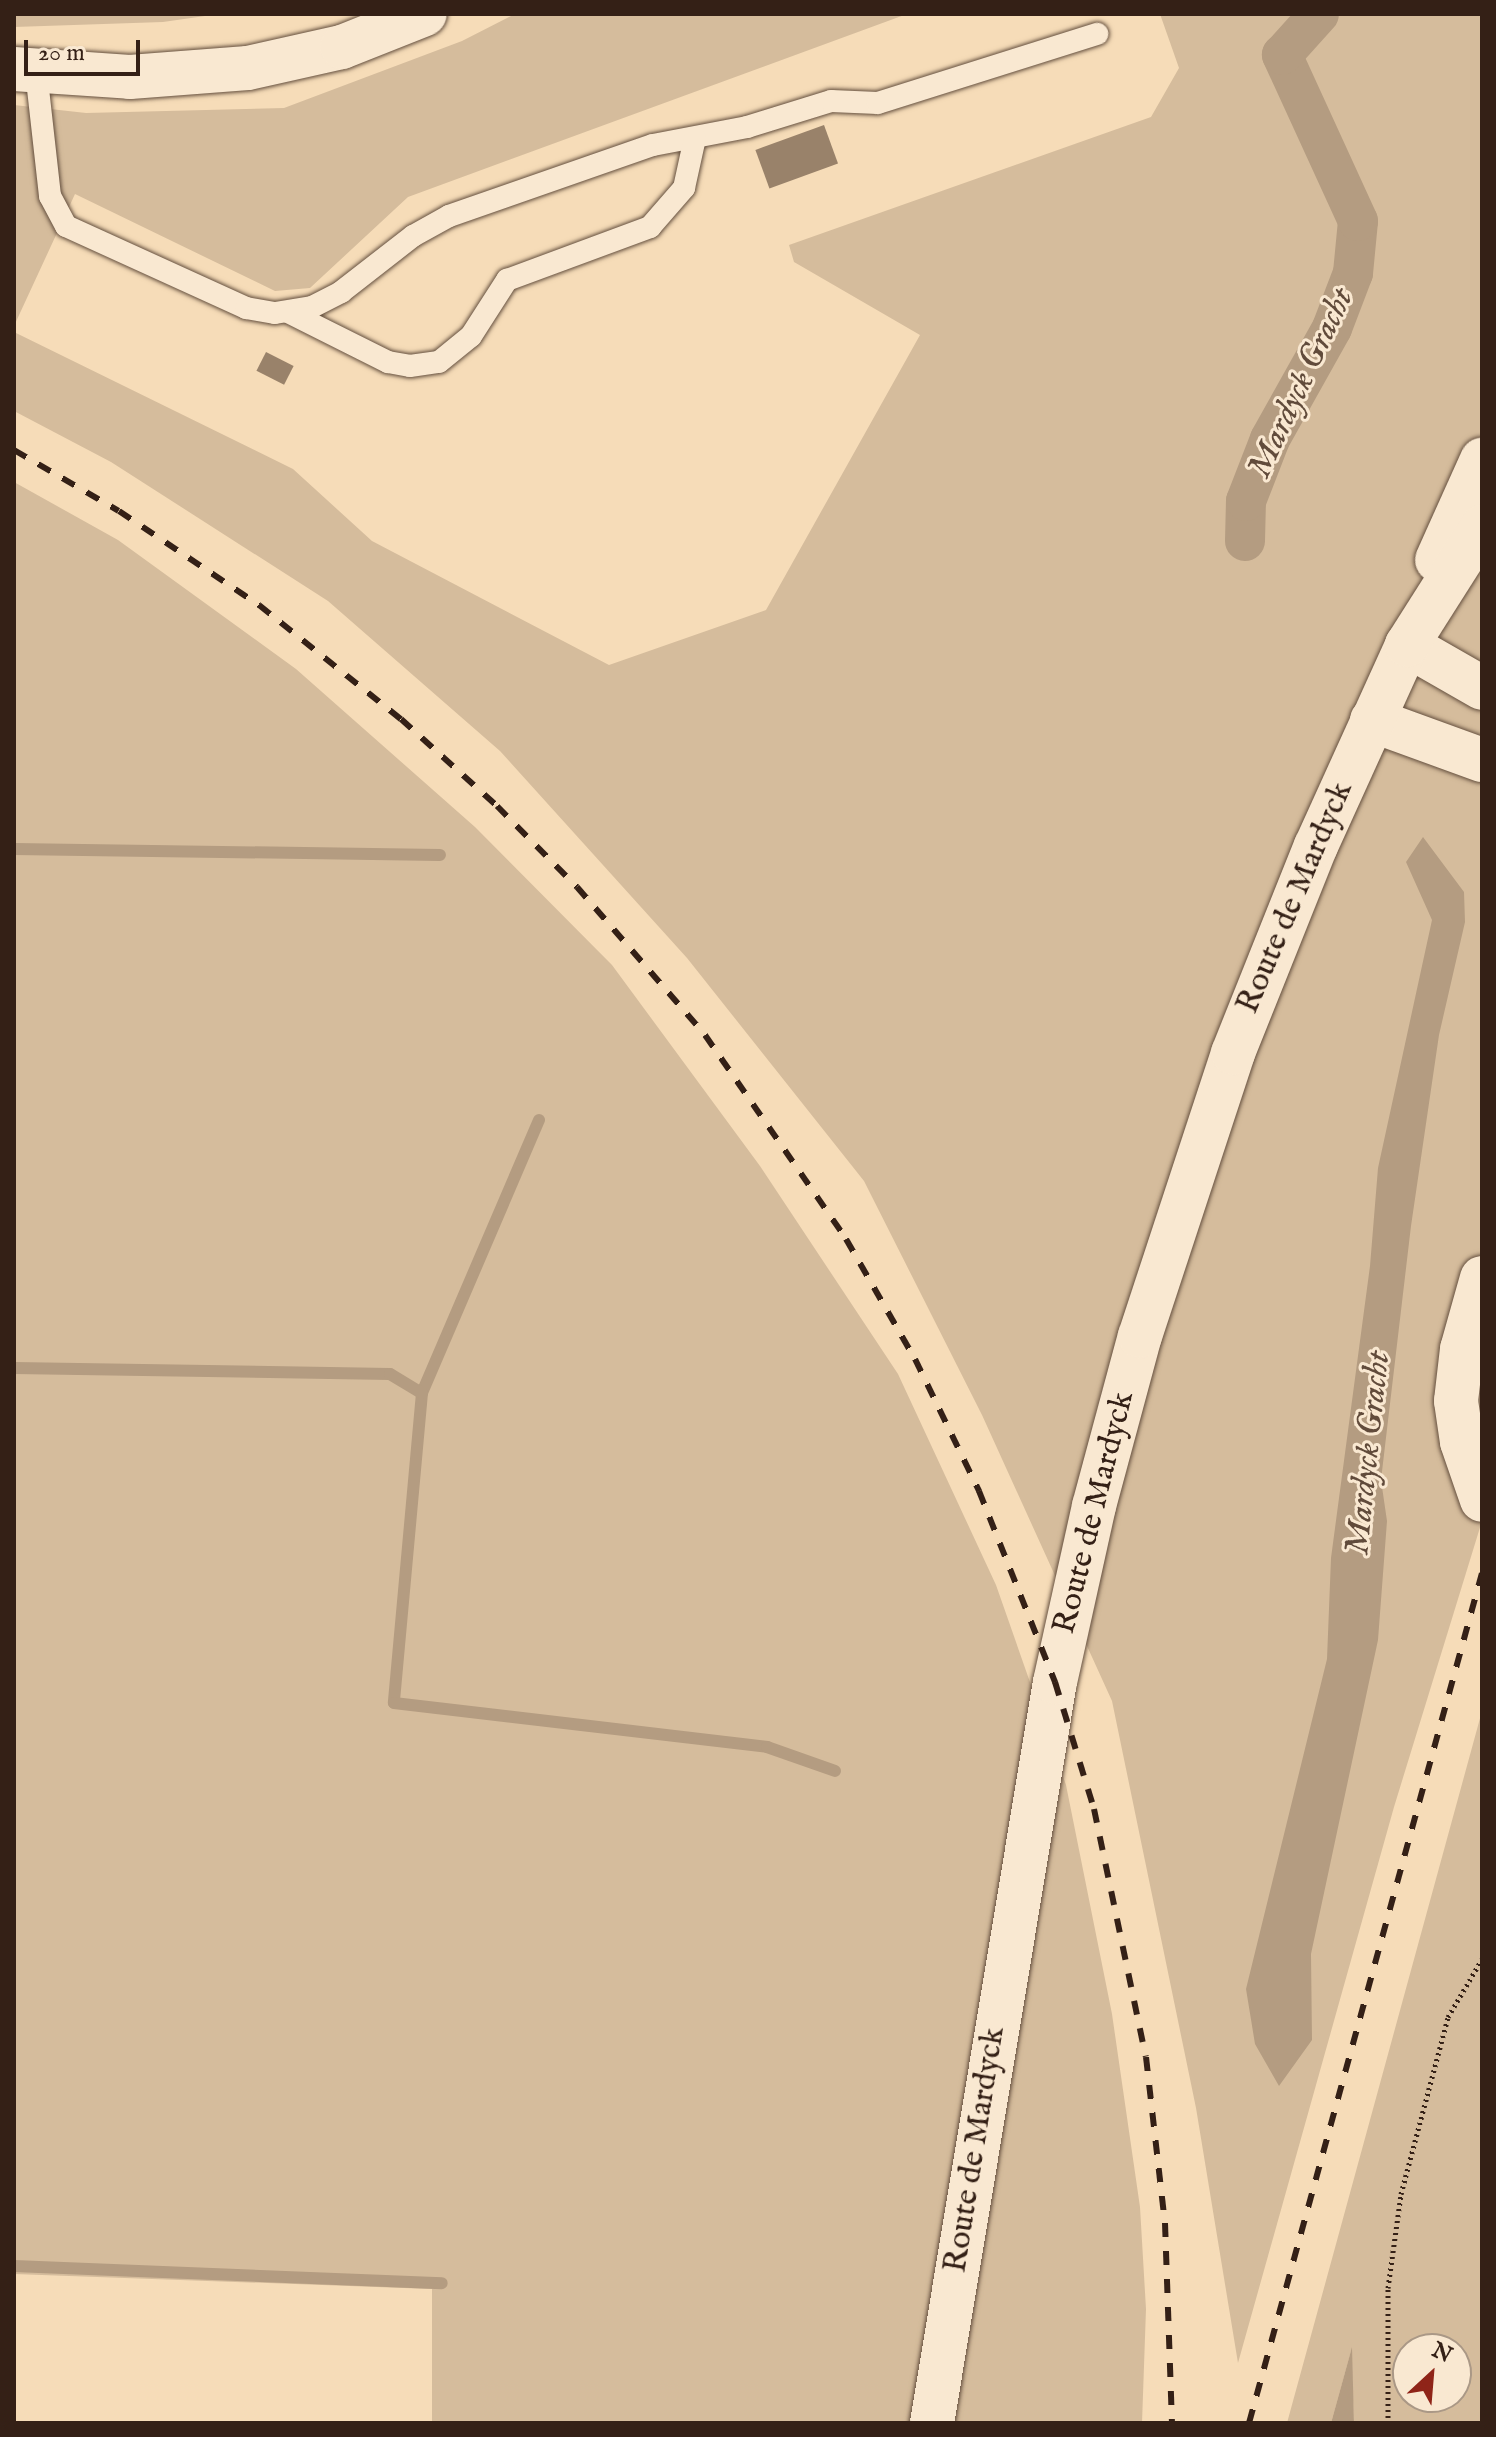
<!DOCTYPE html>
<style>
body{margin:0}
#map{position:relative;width:1496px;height:2437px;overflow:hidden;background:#f6dcb8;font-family:"IM FELL English",serif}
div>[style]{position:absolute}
.green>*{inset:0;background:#d5bc9c}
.water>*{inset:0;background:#b49c81}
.stream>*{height:12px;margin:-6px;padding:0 6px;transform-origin:6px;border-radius:6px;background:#b49c81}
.canal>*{height:40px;margin:-20px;padding:0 20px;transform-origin:20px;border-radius:20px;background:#b49c81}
.building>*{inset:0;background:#99826a;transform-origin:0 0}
.path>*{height:5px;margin-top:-2.5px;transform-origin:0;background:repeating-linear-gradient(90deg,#342016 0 2px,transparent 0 6px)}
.roads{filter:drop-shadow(0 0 2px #644f3e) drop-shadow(0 0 2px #644f3e)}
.service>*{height:22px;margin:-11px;padding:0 11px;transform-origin:11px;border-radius:11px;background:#f9e8d1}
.minor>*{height:44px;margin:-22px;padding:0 22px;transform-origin:22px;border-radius:22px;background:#f9e8d1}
.secondary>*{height:44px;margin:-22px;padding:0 22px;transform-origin:22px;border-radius:22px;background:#f9e8d1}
.rail>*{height:6px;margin-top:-3px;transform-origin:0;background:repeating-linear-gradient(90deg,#342016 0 14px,transparent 0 28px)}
span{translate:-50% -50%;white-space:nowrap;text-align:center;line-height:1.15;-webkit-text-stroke:6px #f9e8d1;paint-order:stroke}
.street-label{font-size:32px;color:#342016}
.water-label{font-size:34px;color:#614b3b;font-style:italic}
.frame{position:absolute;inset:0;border:16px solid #342016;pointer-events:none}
.north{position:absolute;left:1392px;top:2333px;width:80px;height:80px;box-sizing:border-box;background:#f9e8d1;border:2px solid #aa9886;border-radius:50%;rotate:26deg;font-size:22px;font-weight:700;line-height:32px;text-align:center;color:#342016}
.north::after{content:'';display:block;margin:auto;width:28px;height:36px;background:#8f2418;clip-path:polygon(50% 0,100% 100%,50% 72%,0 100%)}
.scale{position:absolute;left:24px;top:40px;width:116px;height:36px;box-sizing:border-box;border:4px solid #342016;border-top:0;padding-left:10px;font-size:24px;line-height:28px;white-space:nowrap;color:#342016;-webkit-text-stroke:6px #f9e8d1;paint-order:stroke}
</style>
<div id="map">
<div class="green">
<i style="clip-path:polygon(14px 14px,219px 14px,163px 22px,14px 27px)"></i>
<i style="clip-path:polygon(515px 14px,907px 14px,408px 197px,310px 288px,275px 291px,75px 194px,14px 326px,14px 105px,86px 113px,284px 108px,462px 41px)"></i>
<i style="clip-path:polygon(1160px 14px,1482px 14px,1482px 1521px,1394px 1807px,1238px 2363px,1196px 2108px,1112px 1701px,982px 1415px,864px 1181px,687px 958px,500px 751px,328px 601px,111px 462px,14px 411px,14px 332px,293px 469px,372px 541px,609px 665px,766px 610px,920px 335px,794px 262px,789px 245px,1151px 117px,1179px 68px)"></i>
<i style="clip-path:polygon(14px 482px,118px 540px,296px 669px,475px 827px,612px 965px,760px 1166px,898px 1374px,996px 1585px,1066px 1785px,1112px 2014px,1140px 2207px,1146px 2309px,1142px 2423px,432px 2423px,432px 2289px,14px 2274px)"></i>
<i style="clip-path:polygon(evenodd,1482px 1711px,1482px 2423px,1354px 2423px,1351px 2351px,1331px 2423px,1287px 2423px,1482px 1711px,1408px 2349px,1456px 2349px,1456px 2397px,1408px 2397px,1408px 2349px)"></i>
</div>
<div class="water">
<i style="clip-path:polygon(1423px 837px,1464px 892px,1465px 922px,1439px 1035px,1411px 1226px,1381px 1480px,1387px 1521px,1378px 1640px,1311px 1954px,1312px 2040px,1279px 2086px,1255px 2044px,1246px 1989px,1327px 1659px,1331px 1558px,1370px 1266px,1378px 1168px,1432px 920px,1406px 862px)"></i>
<i style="clip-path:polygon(1352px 2347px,1354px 2423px,1331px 2423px)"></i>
</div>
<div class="stream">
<i style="left:14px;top:849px;width:426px;rotate:0.8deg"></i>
<i style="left:539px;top:1120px;width:297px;rotate:113.2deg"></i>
<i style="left:422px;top:1393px;width:311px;rotate:95.2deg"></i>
<i style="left:394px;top:1703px;width:376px;rotate:6.7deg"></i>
<i style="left:767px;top:1747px;width:72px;rotate:19.4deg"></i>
<i style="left:14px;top:1368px;width:376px;rotate:0.9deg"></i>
<i style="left:390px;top:1374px;width:37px;rotate:31deg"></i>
<i style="left:14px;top:2266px;width:428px;rotate:2.3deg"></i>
</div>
<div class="canal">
<i style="left:1245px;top:541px;width:40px;rotate:-88.6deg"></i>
<i style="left:1246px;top:501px;width:66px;rotate:-68.8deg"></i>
<i style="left:1270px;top:439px;width:127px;rotate:-60.8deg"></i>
<i style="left:1332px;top:328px;width:59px;rotate:-69.1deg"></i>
<i style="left:1353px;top:273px;width:52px;rotate:-84.5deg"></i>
<i style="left:1358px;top:221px;width:183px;rotate:-114.6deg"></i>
<i style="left:1282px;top:55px;width:55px;rotate:-47.9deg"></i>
</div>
<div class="building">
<i style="left:824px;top:125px;width:41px;height:73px;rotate:70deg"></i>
<i style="left:266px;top:352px;width:31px;height:21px;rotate:27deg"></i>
</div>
<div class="path">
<i style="left:1388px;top:2423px;width:135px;rotate:-90deg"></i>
<i style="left:1388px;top:2288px;width:95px;rotate:-82.1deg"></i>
<i style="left:1401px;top:2194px;width:183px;rotate:-75.1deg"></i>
<i style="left:1448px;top:2017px;width:67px;rotate:-59.6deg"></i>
</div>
<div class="roads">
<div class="service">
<i style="left:36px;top:71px;width:126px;rotate:83.6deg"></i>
<i style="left:50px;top:196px;width:34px;rotate:62deg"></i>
<i style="left:66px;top:226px;width:198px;rotate:24.5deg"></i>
<i style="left:246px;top:308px;width:29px;rotate:10deg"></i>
<i style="left:275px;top:313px;width:37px;rotate:-9deg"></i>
<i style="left:312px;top:307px;width:33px;rotate:-27deg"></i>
<i style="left:341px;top:292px;width:91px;rotate:-37.9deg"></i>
<i style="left:413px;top:236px;width:41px;rotate:-29.1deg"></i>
<i style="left:449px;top:216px;width:216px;rotate:-19.2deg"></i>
<i style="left:653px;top:145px;width:96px;rotate:-10.8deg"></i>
<i style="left:747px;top:127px;width:88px;rotate:-17.2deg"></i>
<i style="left:831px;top:101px;width:47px;rotate:2.4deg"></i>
<i style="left:878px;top:103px;width:230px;rotate:-17.5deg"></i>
<i style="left:288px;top:312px;width:112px;rotate:26.6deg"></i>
<i style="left:388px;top:362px;width:22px;rotate:10deg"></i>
<i style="left:410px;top:366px;width:29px;rotate:-8deg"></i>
<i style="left:439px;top:362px;width:41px;rotate:-39.1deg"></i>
<i style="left:471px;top:336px;width:67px;rotate:-57.3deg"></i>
<i style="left:507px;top:280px;width:153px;rotate:-20.3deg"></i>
<i style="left:650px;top:227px;width:52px;rotate:-48.9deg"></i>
<i style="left:684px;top:188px;width:51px;rotate:-77.6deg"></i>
</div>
<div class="minor">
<i style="left:14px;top:69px;width:116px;rotate:3.9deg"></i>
<i style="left:130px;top:77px;width:118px;rotate:-4.4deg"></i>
<i style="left:248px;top:68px;width:96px;rotate:-12.6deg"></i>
<i style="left:342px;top:47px;width:89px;rotate:-21.7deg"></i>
<i style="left:1407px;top:645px;width:86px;rotate:29.8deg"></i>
<i style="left:1372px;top:720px;width:117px;rotate:20deg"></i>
<i style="left:1482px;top:1278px;width:74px;rotate:105.7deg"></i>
<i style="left:1462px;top:1349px;width:52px;rotate:96.6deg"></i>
<i style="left:1456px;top:1401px;width:41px;rotate:81.7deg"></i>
<i style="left:1462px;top:1442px;width:61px;rotate:71deg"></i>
</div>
<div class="secondary">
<i style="left:1437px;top:560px;width:110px;rotate:-65.8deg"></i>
<i style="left:932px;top:2423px;width:751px;rotate:-80.58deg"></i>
<i style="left:1055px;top:1682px;width:180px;rotate:-77.5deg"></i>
<i style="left:1094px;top:1506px;width:176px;rotate:-74.9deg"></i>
<i style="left:1140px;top:1336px;width:298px;rotate:-71.8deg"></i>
<i style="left:1233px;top:1053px;width:223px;rotate:-68.2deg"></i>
<i style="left:1316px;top:846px;width:221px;rotate:-65.6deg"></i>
<i style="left:1407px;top:645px;width:140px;rotate:-57.6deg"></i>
</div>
</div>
<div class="rail">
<i style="left:14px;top:450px;width:121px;rotate:30.2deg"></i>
<i style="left:119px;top:511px;width:169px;rotate:33.9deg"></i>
<i style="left:259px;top:605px;width:182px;rotate:38.8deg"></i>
<i style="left:401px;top:719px;width:130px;rotate:42.2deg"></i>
<i style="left:497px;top:806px;width:114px;rotate:45.4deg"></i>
<i style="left:577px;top:887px;width:196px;rotate:49.1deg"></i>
<i style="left:705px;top:1035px;width:248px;rotate:55.3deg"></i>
<i style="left:846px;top:1239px;width:138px;rotate:60.1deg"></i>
<i style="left:915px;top:1359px;width:147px;rotate:64.1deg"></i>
<i style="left:979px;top:1491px;width:206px;rotate:68.3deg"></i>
<i style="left:1055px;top:1682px;width:133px;rotate:72.9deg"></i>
<i style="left:1094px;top:1809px;width:253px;rotate:78.2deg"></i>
<i style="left:1146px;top:2057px;width:167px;rotate:83.5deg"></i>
<i style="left:1165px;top:2223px;width:200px;rotate:88deg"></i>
<i style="left:1249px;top:2423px;width:881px;rotate:-74.67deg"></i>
</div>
<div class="street-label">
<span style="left:1296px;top:898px;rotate:-67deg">Route de Mardyck</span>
<span style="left:1095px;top:1513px;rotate:-76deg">Route de Mardyck</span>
<span style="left:976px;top:2150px;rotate:-81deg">Route de Mardyck</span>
</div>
<div class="water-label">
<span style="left:1301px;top:383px;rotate:-65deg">Mardyck Gracht</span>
<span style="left:1368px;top:1453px;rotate:-84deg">Mardyck Gracht</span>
</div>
<div class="frame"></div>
<div class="north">N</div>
<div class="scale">20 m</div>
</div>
